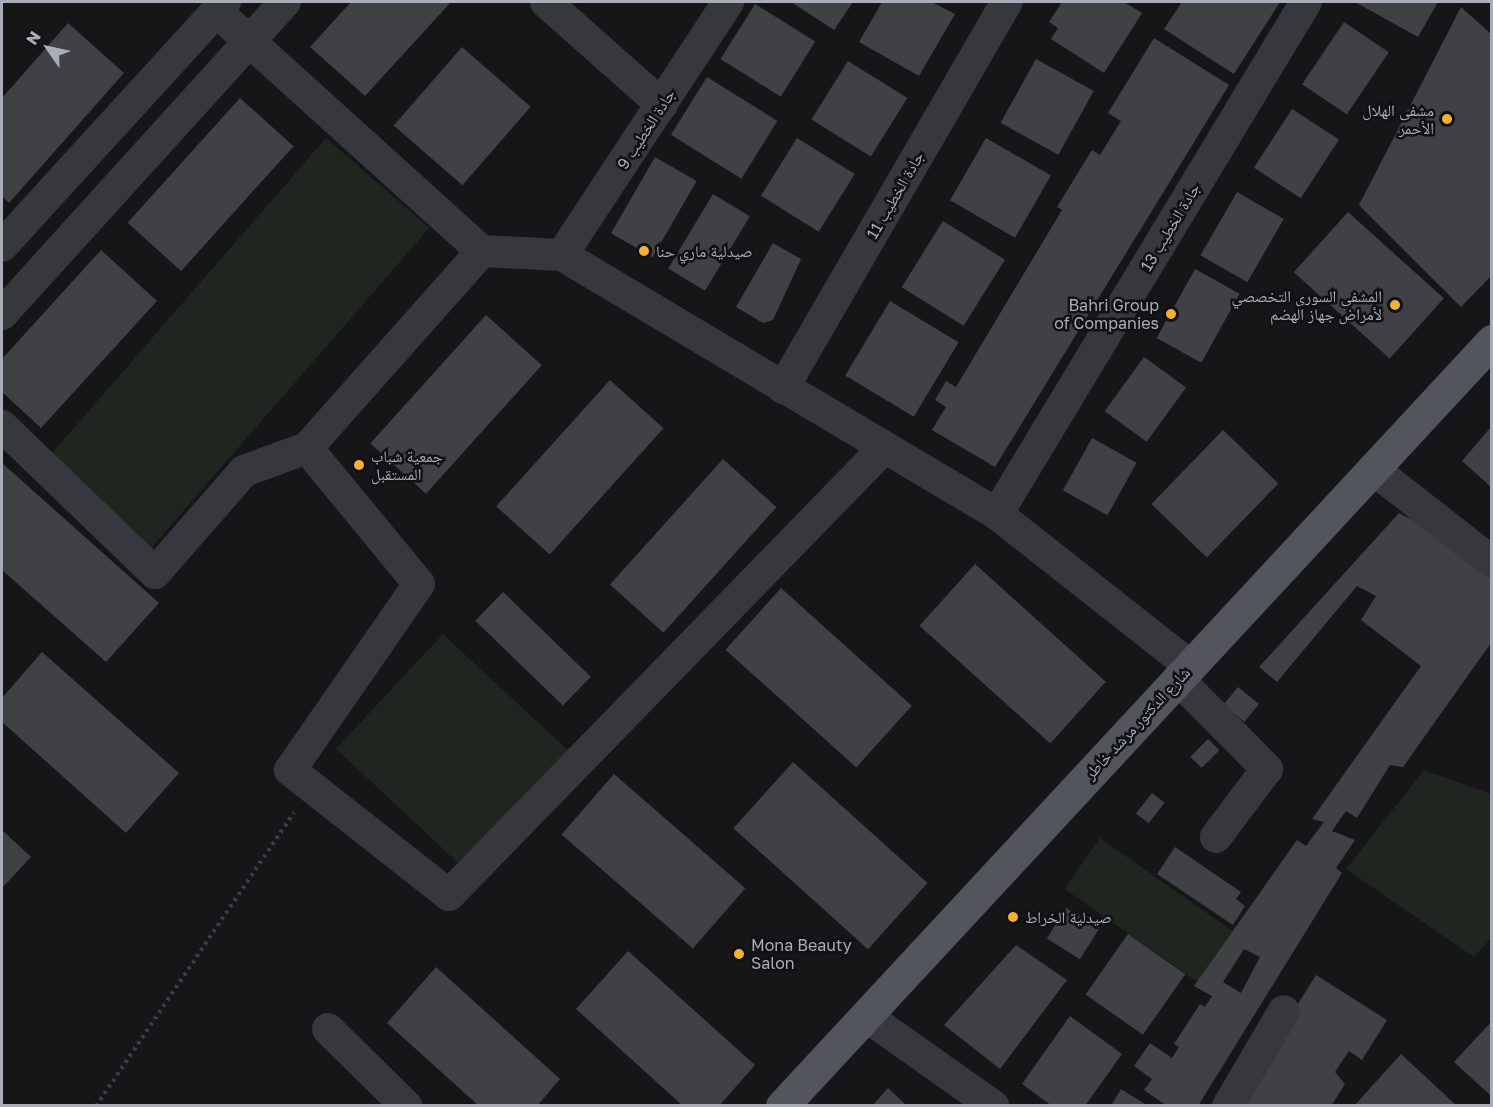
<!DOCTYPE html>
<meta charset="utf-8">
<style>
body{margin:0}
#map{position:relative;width:1493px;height:1107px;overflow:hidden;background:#161618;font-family:"Golos Text","Noto Naskh Arabic",sans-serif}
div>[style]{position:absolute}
.green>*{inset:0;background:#1e261f;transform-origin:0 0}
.building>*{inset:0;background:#404145;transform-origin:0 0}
.path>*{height:4px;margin-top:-2px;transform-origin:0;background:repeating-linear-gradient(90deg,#3d3f44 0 3px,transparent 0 7.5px)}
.minor>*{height:32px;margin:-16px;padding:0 16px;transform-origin:16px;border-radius:16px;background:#37383d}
.major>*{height:33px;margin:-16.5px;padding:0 16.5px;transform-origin:16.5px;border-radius:16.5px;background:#53555c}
.dots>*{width:16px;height:16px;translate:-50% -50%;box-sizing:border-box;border:3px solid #111113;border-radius:50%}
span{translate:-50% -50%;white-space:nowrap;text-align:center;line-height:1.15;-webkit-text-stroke:5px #111113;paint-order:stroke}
.poi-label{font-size:16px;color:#a8adb8}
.right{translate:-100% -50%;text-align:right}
.left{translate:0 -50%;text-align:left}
.street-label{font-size:16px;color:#a8adb8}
.frame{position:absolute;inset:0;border:3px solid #a8adb8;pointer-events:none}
.north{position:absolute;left:18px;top:18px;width:60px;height:60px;-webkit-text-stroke:4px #111113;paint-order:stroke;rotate:304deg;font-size:16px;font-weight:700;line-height:24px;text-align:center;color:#a8adb8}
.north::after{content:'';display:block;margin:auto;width:21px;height:27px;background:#a8adb8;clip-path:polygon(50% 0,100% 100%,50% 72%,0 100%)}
</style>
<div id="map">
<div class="green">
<i style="left:326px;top:138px;width:137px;height:430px;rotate:41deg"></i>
<i style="left:443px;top:634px;width:171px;height:157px;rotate:43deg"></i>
<i style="clip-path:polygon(1424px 770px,1491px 794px,1491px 938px,1474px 957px,1346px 869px)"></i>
<i style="left:1100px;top:838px;width:162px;height:62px;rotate:35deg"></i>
</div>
<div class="building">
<i style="clip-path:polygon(351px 2px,451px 2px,365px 96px,310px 47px)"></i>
<i style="clip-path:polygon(791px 2px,853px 2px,834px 30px)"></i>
<i style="clip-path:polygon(882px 2px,932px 2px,955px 14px,919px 76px,859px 42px)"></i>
<i style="clip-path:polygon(1062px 2px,1124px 2px,1142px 13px,1104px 73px,1051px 39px,1058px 28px,1049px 22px)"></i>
<i style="clip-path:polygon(1182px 2px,1280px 2px,1234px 74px,1164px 29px)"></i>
<i style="clip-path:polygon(1355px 2px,1438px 2px,1418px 37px)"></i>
<i style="left:755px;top:4px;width:71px;height:65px;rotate:32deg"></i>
<i style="clip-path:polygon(1461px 7px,1491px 34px,1491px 276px,1461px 307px,1359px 205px)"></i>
<i style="left:1344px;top:22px;width:54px;height:75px;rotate:34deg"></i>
<i style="clip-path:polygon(68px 23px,124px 73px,9px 203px,2px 196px,2px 98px)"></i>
<i style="clip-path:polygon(1154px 38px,1229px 85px,995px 467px,932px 430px,946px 407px,935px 400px,946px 381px,956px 387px,1062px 210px,1057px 207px,1092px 150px,1100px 155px,1121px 121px,1108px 113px)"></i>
<i style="left:462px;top:47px;width:91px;height:104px;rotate:41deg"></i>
<i style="left:1036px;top:59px;width:66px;height:73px;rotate:29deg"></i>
<i style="left:848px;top:61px;width:70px;height:69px;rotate:32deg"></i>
<i style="left:707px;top:77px;width:83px;height:68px;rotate:32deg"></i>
<i style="left:240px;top:98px;width:72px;height:168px;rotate:42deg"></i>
<i style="left:1292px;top:109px;width:56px;height:70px;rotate:33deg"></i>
<i style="left:797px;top:138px;width:68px;height:68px;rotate:32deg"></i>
<i style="left:986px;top:138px;width:75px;height:72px;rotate:30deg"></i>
<i style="left:655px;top:157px;width:48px;height:88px;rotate:30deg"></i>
<i style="left:1237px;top:192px;width:54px;height:73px;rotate:30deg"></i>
<i style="left:713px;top:194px;width:43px;height:87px;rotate:31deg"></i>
<i style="left:1348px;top:212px;width:129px;height:81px;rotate:42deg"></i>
<i style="left:943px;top:221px;width:73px;height:78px;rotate:32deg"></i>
<i style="clip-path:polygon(773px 243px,801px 259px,773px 320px,763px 323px,736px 307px)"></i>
<i style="clip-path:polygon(101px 250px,157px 301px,41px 428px,2px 392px,2px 359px)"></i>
<i style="left:1195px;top:269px;width:51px;height:79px;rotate:29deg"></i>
<i style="left:890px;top:301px;width:80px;height:87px;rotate:31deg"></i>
<i style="left:486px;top:315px;width:75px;height:173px;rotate:42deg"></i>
<i style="left:1144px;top:357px;width:52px;height:67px;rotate:36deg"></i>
<i style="left:610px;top:380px;width:72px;height:170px;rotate:42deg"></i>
<i style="clip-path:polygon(1491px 427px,1491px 487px,1462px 461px)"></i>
<i style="left:1223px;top:430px;width:77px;height:103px;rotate:44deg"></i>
<i style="left:1092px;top:438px;width:51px;height:60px;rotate:29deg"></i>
<i style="left:723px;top:459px;width:72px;height:169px;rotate:42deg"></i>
<i style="clip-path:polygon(2px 463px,159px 603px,106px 662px,2px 570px)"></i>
<i style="clip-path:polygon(evenodd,1399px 513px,1491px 561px,1491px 643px,1403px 767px,1390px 765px,1357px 818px,1346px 811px,1332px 831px,1355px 840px,1336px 868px,1342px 873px,1198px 1106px,1167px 1106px,1144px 1090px,1152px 1079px,1134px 1066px,1150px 1043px,1172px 1058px,1179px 1047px,1174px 1044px,1200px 1004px,1205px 1007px,1212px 996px,1194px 986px,1297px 840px,1306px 846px,1324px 822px,1312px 819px,1421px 666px,1361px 620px,1376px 596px,1357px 586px,1277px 682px,1259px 667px,1399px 513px,1244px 949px,1260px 957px,1241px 993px,1223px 982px,1244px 949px)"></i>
<i style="left:975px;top:564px;width:176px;height:83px;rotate:42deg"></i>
<i style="left:781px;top:588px;width:176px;height:83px;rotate:42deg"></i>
<i style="left:503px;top:592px;width:122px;height:40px;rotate:44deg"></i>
<i style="clip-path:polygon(42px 652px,179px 773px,126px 833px,2px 722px,2px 698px)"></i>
<i style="left:1238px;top:687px;width:27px;height:23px;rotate:39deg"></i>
<i style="left:1208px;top:739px;width:16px;height:25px;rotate:45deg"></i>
<i style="left:793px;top:762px;width:181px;height:89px;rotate:42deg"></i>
<i style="left:614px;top:774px;width:174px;height:80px;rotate:41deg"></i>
<i style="left:1152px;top:793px;width:16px;height:26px;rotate:38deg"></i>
<i style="clip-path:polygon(2px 830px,31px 857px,2px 888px)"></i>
<i style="clip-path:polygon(1175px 847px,1241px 892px,1236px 899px,1245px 906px,1233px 925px,1157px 874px)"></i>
<i style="left:1066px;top:908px;width:39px;height:36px;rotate:32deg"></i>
<i style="left:1128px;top:934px;width:70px;height:74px;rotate:35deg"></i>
<i style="clip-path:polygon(1016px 945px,1067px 980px,1000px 1069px,944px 1025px)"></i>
<i style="clip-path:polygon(628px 951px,755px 1065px,719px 1106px,683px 1106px,576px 1009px)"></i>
<i style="clip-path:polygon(436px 967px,560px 1079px,537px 1106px,479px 1106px,387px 1023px)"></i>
<i style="clip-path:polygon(1316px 975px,1387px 1020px,1362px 1060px,1349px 1051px,1335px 1072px,1345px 1084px,1331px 1106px,1234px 1106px)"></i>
<i style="clip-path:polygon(1070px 1016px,1122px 1054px,1085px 1106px,1052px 1106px,1022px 1084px)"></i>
<i style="clip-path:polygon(1491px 1022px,1491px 1096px,1454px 1062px)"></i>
<i style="clip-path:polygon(1401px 1054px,1457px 1106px,1354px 1106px)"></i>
<i style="clip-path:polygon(888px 1088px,907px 1106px,872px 1106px)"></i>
<i style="clip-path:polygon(1121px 1089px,1148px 1106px,1111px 1106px)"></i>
</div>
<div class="path">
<i style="left:96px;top:1106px;width:354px;rotate:-56deg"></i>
</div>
<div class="minor">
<i style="left:546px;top:2px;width:155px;rotate:41.6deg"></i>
<i style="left:216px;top:11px;width:358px;rotate:42.1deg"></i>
<i style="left:482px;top:251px;width:80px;rotate:2.9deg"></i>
<i style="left:562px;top:255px;width:506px;rotate:30.77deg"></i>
<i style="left:997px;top:514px;width:246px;rotate:38.2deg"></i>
<i style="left:2px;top:246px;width:331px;rotate:-47.6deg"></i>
<i style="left:562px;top:255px;width:303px;rotate:-56.7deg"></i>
<i style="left:2px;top:314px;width:421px;rotate:-47.8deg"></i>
<i style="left:783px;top:388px;width:446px;rotate:-59.9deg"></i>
<i style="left:2px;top:426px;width:212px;rotate:43.9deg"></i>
<i style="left:155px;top:573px;width:135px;rotate:-48.9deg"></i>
<i style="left:244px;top:471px;width:67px;rotate:-20.1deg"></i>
<i style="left:307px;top:448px;width:264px;rotate:-48.4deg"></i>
<i style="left:307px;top:448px;width:176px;rotate:50.5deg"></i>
<i style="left:419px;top:584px;width:226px;rotate:124.7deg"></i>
<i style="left:290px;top:770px;width:202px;rotate:38.2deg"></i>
<i style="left:449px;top:895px;width:622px;rotate:-45.78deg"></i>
<i style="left:1373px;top:469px;width:151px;rotate:38deg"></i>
<i style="left:997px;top:514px;width:598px;rotate:-58.89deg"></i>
<i style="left:1178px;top:679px;width:127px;rotate:45.3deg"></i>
<i style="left:1267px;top:769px;width:85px;rotate:126.9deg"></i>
<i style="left:866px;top:1016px;width:156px;rotate:35.3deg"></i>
<i style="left:328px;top:1029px;width:110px;rotate:44.6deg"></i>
<i style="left:1228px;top:1106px;width:110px;rotate:-59.5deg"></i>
</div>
<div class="major">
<i style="left:782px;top:1106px;width:1044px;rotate:-47.14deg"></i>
</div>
<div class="dots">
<i style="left:1447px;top:119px;background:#f2b134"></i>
<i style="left:644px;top:251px;background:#f2b134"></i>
<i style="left:1395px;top:305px;background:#f2b134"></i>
<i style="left:1171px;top:314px;background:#f2b134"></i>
<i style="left:359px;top:465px;background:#f2b134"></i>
<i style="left:1013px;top:917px;background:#f2b134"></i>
<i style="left:739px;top:954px;background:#f2b134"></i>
</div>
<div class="poi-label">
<span class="right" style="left:1434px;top:119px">مشفى الهلال<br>الأحمر</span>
<span class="left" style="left:656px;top:251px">صيدلية ماري حنا</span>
<span class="right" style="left:1382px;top:305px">المشفى السوري التخصصي<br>لأمراض جهاز الهضم</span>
<span class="right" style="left:1159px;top:314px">Bahri Group<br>of Companies</span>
<span class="left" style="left:371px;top:465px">جمعية شباب<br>المستقبل</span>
<span class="left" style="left:1025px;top:917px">صيدلية الخراط</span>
<span class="left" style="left:751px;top:954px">Mona Beauty<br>Salon</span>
</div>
<div class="street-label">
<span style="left:646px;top:129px;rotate:-57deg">جادة الخطيب 9</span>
<span style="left:895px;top:195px;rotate:-60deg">جادة الخطيب 11</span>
<span style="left:1170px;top:227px;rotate:-59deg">جادة الخطيب 13</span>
<span style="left:1137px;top:723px;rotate:-47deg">شارع الدكتور مرشد خاطر</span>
</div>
<div class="frame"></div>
<div class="north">N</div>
</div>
